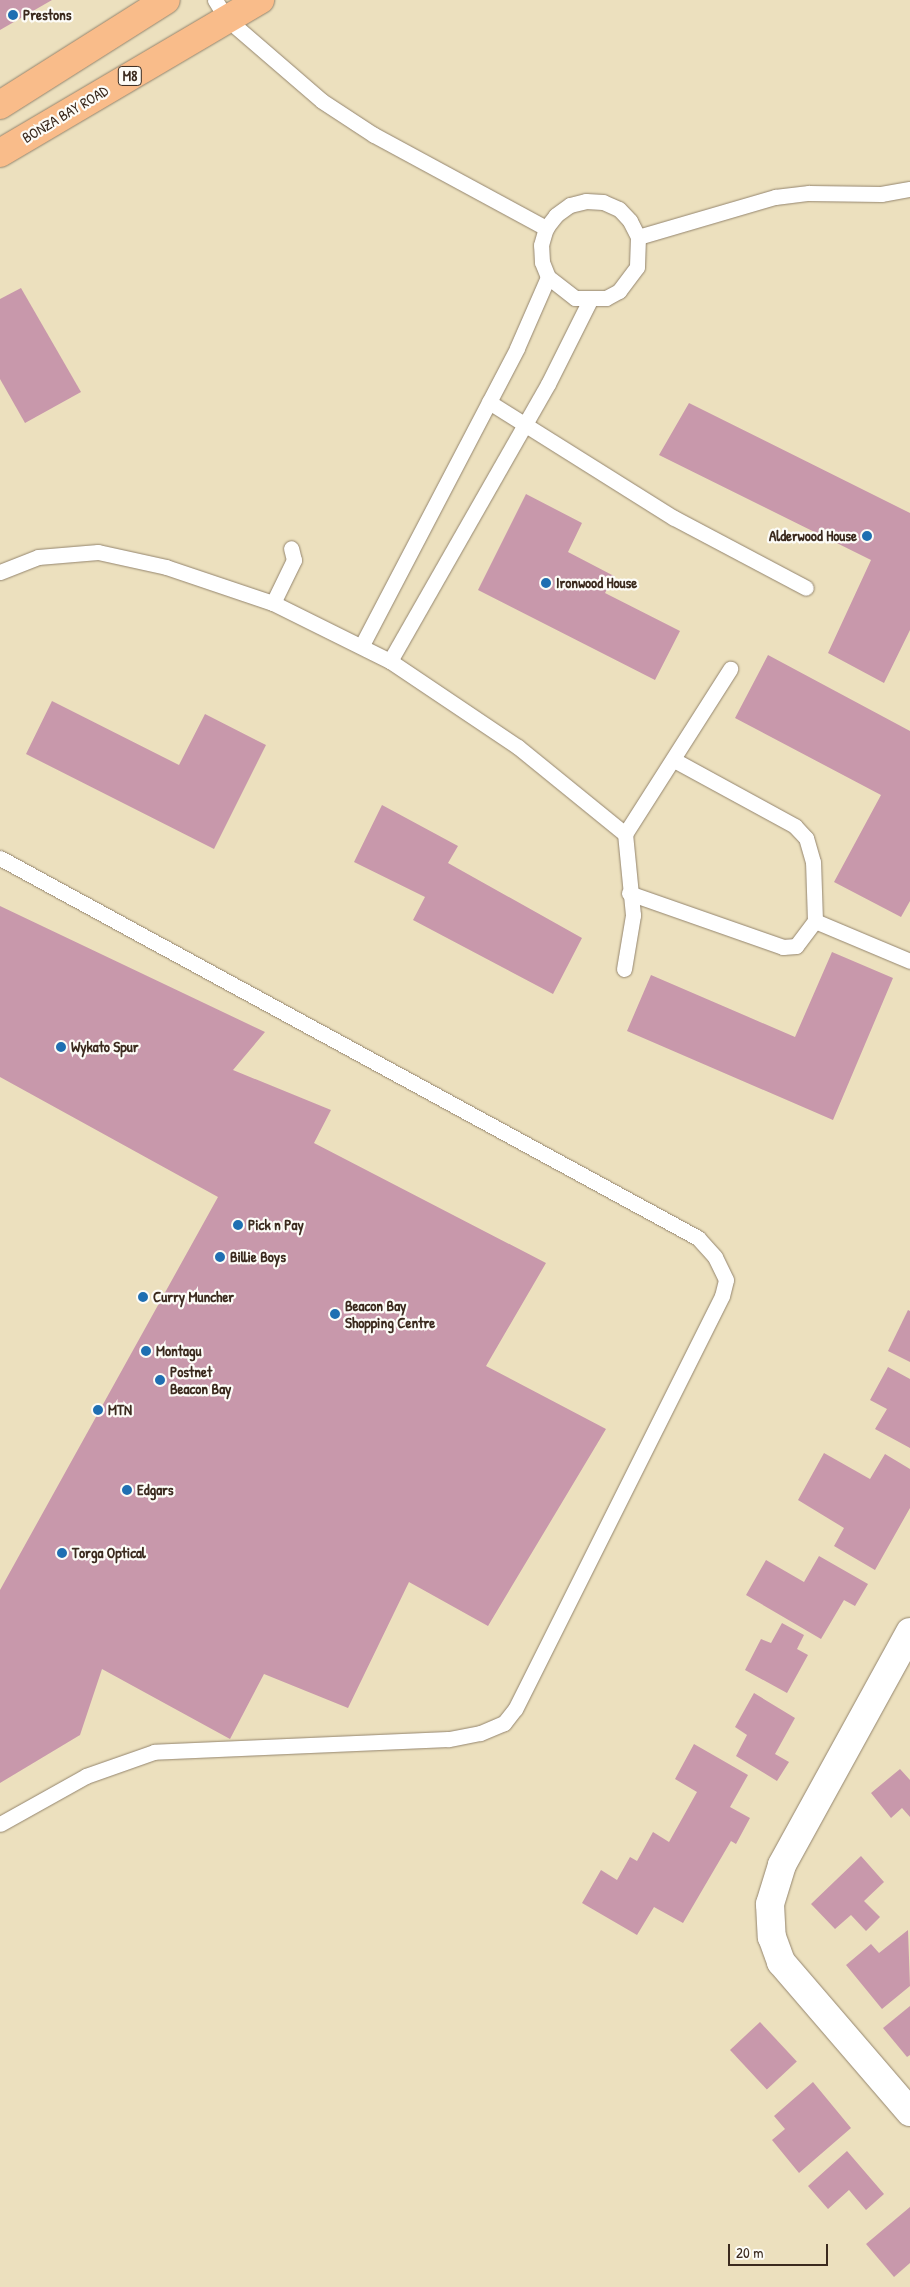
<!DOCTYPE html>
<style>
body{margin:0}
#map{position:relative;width:910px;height:2287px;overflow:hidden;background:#ece0be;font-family:"Patrick Hand",sans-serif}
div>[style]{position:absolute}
.building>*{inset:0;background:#c898ab;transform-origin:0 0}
.roads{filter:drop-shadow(0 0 1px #94856e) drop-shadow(0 0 1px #94856e)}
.service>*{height:15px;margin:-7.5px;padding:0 7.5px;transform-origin:7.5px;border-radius:7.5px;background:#fff}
.minor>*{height:28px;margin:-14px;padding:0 14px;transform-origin:14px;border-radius:14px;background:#fff}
.primary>*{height:28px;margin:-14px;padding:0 14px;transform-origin:14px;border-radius:14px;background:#f9bc8a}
.dots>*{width:14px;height:14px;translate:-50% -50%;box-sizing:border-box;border:2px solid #fdfcf7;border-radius:50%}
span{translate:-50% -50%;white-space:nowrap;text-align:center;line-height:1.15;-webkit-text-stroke:4.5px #fdfcf7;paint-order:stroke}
.shield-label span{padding:1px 4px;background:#fdfcf7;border:1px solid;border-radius:4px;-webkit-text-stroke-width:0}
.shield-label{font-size:14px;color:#3b2a1e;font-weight:700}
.poi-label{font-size:15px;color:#3b2a1e;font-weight:700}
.left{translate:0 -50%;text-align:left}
.right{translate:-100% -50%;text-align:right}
.street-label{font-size:15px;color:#3b2a1e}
.scale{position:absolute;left:728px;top:2244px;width:100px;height:22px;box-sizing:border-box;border:2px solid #3b2a1e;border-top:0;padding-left:6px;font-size:15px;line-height:18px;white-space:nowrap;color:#3b2a1e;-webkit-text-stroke:4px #fdfcf7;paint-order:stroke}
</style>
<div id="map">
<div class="building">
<i style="clip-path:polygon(0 0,52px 0,0 30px)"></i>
<i style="clip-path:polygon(21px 288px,81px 392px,25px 423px,0 379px,0 299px)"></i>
<i style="clip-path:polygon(689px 403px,910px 513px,910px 630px,884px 683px,828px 653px,871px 560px,659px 455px)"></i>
<i style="clip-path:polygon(526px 494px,582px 523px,568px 552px,614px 576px,605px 593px,680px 631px,655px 680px,478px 590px)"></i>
<i style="clip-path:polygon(768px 655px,910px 731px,910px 901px,901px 917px,834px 882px,881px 795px,735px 718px)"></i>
<i style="clip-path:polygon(52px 701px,179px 765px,205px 714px,266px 745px,214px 849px,26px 754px)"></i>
<i style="clip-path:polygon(382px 805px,458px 846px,448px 863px,582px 938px,553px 994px,413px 920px,425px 897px,354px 862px)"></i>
<i style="clip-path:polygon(0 906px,265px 1032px,233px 1070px,331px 1110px,314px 1143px,546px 1263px,486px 1366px,606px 1429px,488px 1626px,409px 1582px,348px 1708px,264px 1674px,230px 1739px,102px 1669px,80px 1735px,0 1783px,0 1590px,218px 1197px,0 1077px)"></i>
<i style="clip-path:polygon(832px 952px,893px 978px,833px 1120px,627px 1031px,651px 975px,795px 1037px)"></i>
<i style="clip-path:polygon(908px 1310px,910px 1311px,910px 1362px,888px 1351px)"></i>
<i style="clip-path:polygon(888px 1367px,910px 1379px,910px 1448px,875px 1429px,887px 1409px,870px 1400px)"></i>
<i style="clip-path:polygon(824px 1453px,870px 1479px,885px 1454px,910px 1469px,910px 1508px,875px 1570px,834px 1546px,844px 1528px,798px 1500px)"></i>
<i style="clip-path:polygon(819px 1556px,868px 1584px,855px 1606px,844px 1600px,821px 1639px,746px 1595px,766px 1560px,804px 1582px)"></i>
<i style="clip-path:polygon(782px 1623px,804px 1635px,797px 1649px,808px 1655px,787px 1693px,745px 1670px,761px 1639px,771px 1643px)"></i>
<i style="clip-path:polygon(754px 1693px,795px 1718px,775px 1754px,789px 1762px,777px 1781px,736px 1756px,747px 1735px,735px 1727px)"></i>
<i style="clip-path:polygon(694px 1744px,748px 1775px,730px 1807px,750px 1818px,736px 1844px,731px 1841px,683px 1923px,654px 1907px,637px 1935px,582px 1903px,601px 1870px,617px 1880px,630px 1857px,637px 1861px,653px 1832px,669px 1842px,697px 1792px,675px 1779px)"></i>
<i style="clip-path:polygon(900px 1769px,910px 1780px,910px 1817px,902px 1808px,891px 1818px,871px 1793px)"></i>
<i style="clip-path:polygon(861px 1856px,884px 1882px,864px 1901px,880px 1917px,866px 1931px,851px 1915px,835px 1929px,811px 1904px)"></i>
<i style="clip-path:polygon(908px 1930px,910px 1986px,882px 2009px,846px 1965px,871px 1944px,879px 1953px)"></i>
<i style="clip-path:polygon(910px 2006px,910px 2055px,907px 2057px,883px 2028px)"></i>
<i style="left:760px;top:2022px;width:54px;height:41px;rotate:47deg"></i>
<i style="clip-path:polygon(813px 2082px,851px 2128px,799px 2173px,772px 2140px,785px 2129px,774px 2116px)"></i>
<i style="clip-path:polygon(847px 2151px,884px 2194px,866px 2210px,849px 2190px,828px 2209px,808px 2186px)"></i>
<i style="clip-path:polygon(910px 2207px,910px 2263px,894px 2277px,866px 2244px)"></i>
</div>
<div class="roads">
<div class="service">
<i style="left:215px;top:0;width:22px;rotate:58deg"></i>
<i style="left:227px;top:19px;width:125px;rotate:40.8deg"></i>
<i style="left:322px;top:101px;width:62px;rotate:33.2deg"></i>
<i style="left:374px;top:135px;width:196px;rotate:28.4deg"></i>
<i style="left:638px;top:237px;width:143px;rotate:-16.3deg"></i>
<i style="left:775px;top:197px;width:34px;rotate:-7deg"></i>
<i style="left:809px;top:193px;width:72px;rotate:0.8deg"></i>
<i style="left:881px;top:194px;width:29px;rotate:-10deg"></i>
<i style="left:489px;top:402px;width:218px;rotate:32.1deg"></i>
<i style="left:674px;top:518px;width:149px;rotate:27.9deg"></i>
<i style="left:0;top:572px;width:41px;rotate:-21.5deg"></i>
<i style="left:38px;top:557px;width:60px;rotate:-4.8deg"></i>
<i style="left:98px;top:552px;width:70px;rotate:12.4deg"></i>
<i style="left:166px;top:567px;width:113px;rotate:18.6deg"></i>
<i style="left:273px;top:603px;width:131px;rotate:26.4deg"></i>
<i style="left:390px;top:661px;width:154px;rotate:33.9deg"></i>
<i style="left:518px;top:747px;width:138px;rotate:39.1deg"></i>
<i style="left:273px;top:603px;width:48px;rotate:-64deg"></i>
<i style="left:294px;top:560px;width:12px;rotate:-104deg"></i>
<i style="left:362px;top:645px;width:335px;rotate:-62.4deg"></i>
<i style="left:517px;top:348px;width:77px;rotate:-66.4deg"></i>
<i style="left:548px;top:277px;width:16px;rotate:-112deg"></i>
<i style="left:542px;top:262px;width:17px;rotate:-93deg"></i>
<i style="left:541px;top:245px;width:18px;rotate:-74deg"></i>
<i style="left:546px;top:228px;width:16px;rotate:-52deg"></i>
<i style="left:556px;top:215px;width:17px;rotate:-36deg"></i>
<i style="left:570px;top:205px;width:16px;rotate:-14deg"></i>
<i style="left:586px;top:201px;width:17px;rotate:3deg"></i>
<i style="left:603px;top:202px;width:17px;rotate:24deg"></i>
<i style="left:619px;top:209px;width:16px;rotate:47deg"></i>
<i style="left:630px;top:221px;width:18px;rotate:63deg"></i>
<i style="left:638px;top:237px;width:30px;rotate:92deg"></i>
<i style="left:637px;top:267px;width:30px;rotate:127deg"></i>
<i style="left:619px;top:291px;width:15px;rotate:152deg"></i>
<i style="left:606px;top:298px;width:31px;rotate:180deg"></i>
<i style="left:575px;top:298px;width:34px;rotate:-142deg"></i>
<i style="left:390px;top:661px;width:319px;rotate:-60.3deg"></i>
<i style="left:548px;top:384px;width:94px;rotate:-63.4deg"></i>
<i style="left:0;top:858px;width:795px;rotate:28.56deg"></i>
<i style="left:698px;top:1238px;width:25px;rotate:48deg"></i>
<i style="left:715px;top:1257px;width:25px;rotate:64deg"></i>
<i style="left:726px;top:1280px;width:16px;rotate:104deg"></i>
<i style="left:722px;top:1296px;width:462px;rotate:116.6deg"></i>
<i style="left:515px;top:1709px;width:18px;rotate:128deg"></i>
<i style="left:504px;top:1723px;width:26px;rotate:157deg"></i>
<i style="left:480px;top:1733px;width:33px;rotate:169deg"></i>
<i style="left:448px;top:1739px;width:294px;rotate:177.5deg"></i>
<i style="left:154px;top:1752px;width:72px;rotate:160.6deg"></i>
<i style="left:86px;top:1776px;width:98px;rotate:150.8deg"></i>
<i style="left:629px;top:893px;width:163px;rotate:19.3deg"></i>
<i style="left:783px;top:947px;width:13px;rotate:-4deg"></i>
<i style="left:796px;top:946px;width:31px;rotate:-53deg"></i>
<i style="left:815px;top:921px;width:59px;rotate:-91.9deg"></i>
<i style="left:813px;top:862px;width:25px;rotate:-106deg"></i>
<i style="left:806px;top:838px;width:16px;rotate:-133deg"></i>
<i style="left:795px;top:826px;width:138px;rotate:-151.4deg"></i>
<i style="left:815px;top:921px;width:103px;rotate:22.8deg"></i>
<i style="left:624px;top:969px;width:55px;rotate:-80.5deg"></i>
<i style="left:633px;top:915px;width:81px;rotate:-95.6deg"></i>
<i style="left:625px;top:834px;width:196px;rotate:-57.5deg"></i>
</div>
<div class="minor">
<i style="left:910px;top:1632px;width:266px;rotate:118.8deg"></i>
<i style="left:782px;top:1865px;width:41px;rotate:107.1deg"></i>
<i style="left:770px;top:1904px;width:33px;rotate:87deg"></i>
<i style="left:772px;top:1937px;width:27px;rotate:70deg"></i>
<i style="left:781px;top:1962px;width:198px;rotate:49.3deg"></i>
</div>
<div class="primary">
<i style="left:0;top:105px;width:196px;rotate:-32.3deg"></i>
<i style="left:0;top:153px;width:302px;rotate:-30.5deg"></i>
</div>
</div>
<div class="dots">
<i style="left:13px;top:15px;background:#1f6fb2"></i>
<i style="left:867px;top:536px;background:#1f6fb2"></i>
<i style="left:546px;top:583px;background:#1f6fb2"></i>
<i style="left:61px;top:1047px;background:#1f6fb2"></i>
<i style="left:238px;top:1225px;background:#1f6fb2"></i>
<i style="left:220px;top:1257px;background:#1f6fb2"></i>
<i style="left:143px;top:1297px;background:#1f6fb2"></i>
<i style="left:335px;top:1314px;background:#1f6fb2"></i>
<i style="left:146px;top:1351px;background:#1f6fb2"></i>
<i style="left:160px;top:1380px;background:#1f6fb2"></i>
<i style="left:98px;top:1410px;background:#1f6fb2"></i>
<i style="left:127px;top:1490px;background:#1f6fb2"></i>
<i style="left:62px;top:1553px;background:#1f6fb2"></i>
</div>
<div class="shield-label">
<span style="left:130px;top:76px">M8</span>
</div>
<div class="poi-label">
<span class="left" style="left:23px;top:15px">Prestons</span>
<span class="right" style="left:857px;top:536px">Alderwood House</span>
<span class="left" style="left:556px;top:583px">Ironwood House</span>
<span class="left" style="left:71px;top:1047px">Wykato Spur</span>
<span class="left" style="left:248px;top:1225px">Pick n Pay</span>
<span class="left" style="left:230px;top:1257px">Billie Boys</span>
<span class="left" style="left:153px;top:1297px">Curry Muncher</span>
<span class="left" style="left:345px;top:1314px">Beacon Bay<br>Shopping Centre</span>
<span class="left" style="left:156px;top:1351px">Montagu</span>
<span class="left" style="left:170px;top:1380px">Postnet<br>Beacon Bay</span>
<span class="left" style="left:108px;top:1410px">MTN</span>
<span class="left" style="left:137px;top:1490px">Edgars</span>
<span class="left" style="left:72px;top:1553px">Torga Optical</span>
</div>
<div class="street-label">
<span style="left:65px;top:114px;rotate:-31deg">BONZA BAY ROAD</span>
</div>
<div class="scale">20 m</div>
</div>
